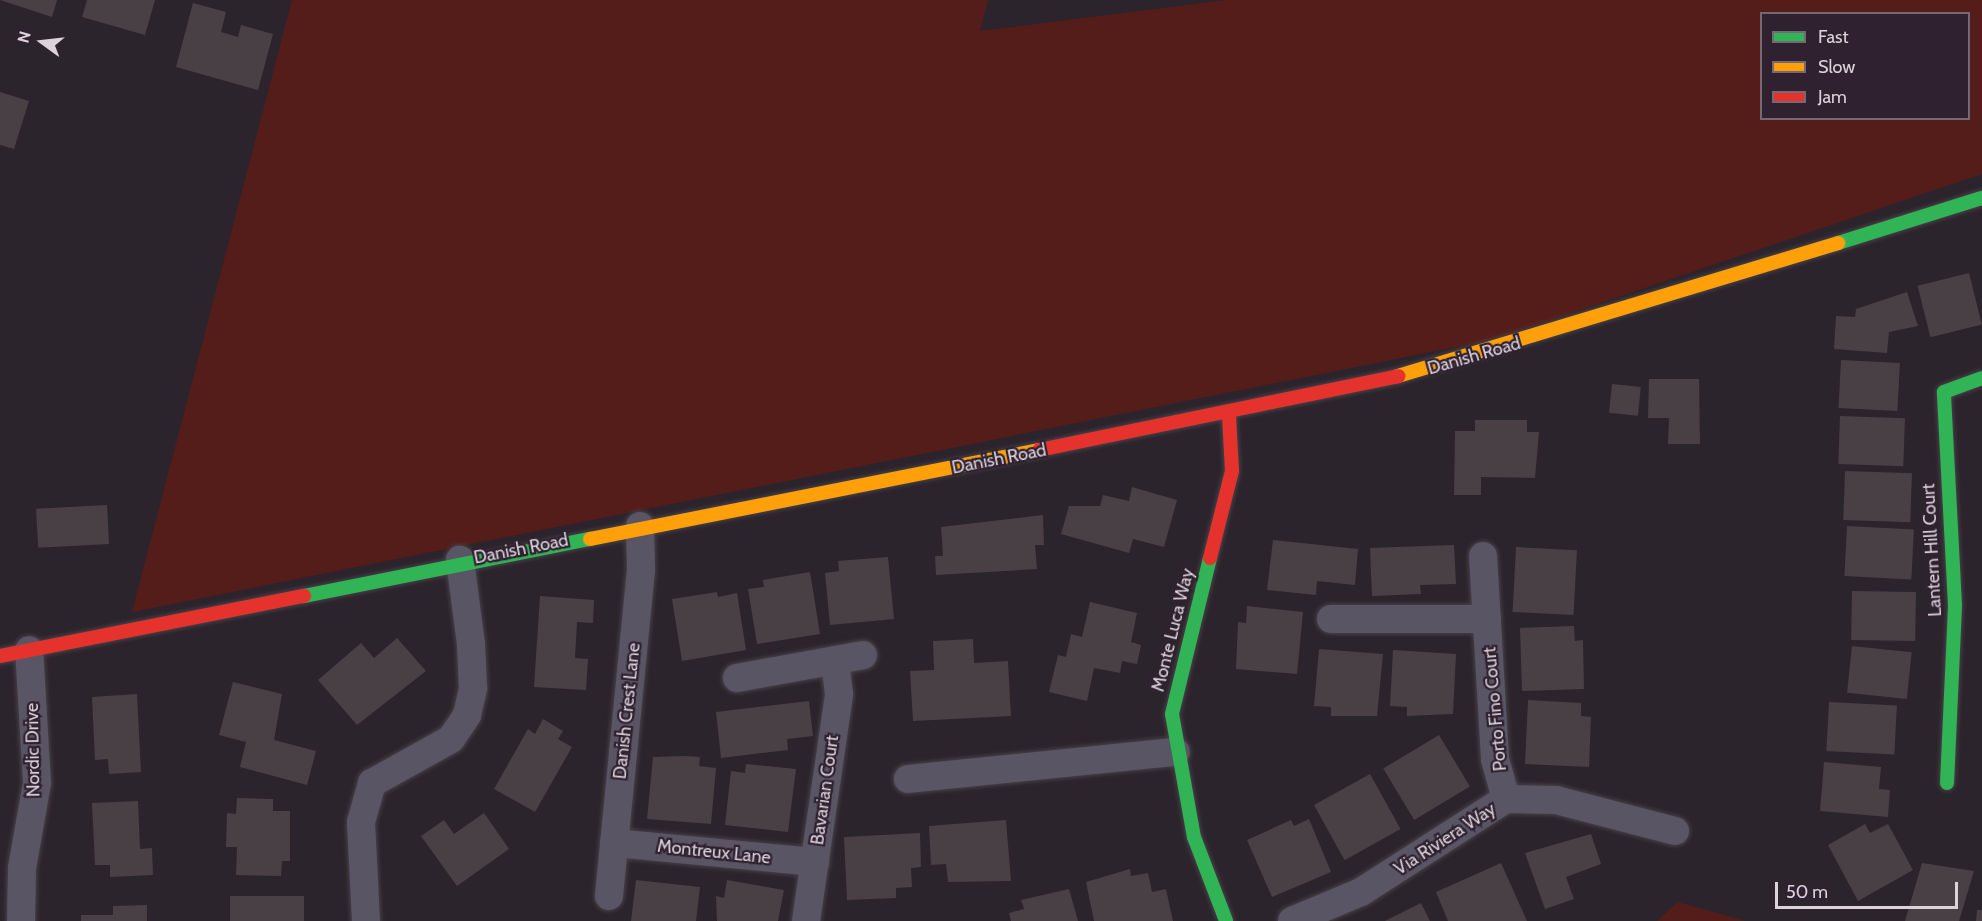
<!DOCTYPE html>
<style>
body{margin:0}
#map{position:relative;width:1982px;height:921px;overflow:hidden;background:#2c242c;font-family:Cabin,sans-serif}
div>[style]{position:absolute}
.green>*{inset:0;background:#551d19}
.building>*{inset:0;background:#484045;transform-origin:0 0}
.roads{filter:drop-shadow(0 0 2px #474147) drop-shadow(0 0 2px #474147)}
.street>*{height:28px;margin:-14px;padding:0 14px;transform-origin:14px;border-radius:14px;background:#5a5565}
.fast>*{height:14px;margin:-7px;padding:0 7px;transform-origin:7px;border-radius:7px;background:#30b455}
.slow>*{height:14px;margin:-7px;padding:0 7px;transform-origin:7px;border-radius:7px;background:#ff9f0a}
.jam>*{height:14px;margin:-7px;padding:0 7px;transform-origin:7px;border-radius:7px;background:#e5322d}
span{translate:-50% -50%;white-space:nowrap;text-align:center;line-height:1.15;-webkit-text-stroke:4.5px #2f212f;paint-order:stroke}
.street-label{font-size:18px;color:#dcd2dc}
.legend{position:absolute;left:1760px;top:12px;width:210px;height:108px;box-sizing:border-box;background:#2f212f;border:2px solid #746874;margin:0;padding:8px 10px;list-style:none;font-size:18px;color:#dcd2dc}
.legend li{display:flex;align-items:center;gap:12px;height:30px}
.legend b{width:30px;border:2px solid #746874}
.north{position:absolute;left:12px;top:12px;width:60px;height:60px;-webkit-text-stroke:4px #2f212f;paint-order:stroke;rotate:285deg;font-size:16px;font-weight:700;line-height:24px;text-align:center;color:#dcd2dc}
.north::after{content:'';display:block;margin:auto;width:21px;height:27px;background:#dcd2dc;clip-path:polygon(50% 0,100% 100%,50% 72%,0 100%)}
.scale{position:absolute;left:1775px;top:882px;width:183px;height:27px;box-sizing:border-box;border:3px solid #dcd2dc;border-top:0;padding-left:8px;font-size:18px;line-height:21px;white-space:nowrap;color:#dcd2dc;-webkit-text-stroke:4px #2f212f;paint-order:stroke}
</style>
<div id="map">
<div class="green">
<i style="clip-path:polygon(evenodd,292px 0,988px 0,980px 31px,1226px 0,1982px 0,1982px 174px,1491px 340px,132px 612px,292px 0,1762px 14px,1968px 14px,1968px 118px,1762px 118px,1762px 14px)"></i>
<i style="clip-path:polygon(1678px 902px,1745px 921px,1657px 921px)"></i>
</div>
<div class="building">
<i style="clip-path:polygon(0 0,57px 0,52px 17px)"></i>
<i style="clip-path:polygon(87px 0,155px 0,145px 35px,82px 17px)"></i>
<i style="clip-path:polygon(193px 3px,226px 12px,221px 32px,238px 37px,241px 25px,273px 34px,258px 90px,176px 67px)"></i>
<i style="clip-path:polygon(0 92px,29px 101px,14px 149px,0 145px)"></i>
<i style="left:1969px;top:273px;width:53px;height:53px;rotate:76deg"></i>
<i style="clip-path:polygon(1907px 292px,1918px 326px,1889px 332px,1887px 353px,1834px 349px,1836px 316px,1855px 317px,1856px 309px)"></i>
<i style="left:1841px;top:360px;width:59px;height:48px;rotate:3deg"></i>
<i style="clip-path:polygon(1649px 379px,1699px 379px,1700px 444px,1668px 444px,1669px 418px,1648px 418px)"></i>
<i style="left:1612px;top:384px;width:29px;height:29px;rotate:6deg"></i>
<i style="left:1840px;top:416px;width:65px;height:48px;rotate:2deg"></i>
<i style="clip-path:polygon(1475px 420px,1527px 420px,1527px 432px,1539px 432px,1535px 478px,1481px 477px,1481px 495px,1454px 495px,1455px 431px,1475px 431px)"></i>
<i style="left:1845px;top:471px;width:67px;height:49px;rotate:2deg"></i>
<i style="clip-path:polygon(1132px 487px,1177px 500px,1164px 547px,1133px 539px,1129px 553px,1061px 534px,1069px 506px,1100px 506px,1103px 495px,1129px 501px)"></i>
<i style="left:107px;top:505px;width:39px;height:71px;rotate:87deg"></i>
<i style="clip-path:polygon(1043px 515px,1044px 545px,1035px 545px,1037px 569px,936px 575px,935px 556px,943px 556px,941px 527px)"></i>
<i style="left:1847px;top:526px;width:67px;height:50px;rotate:3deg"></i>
<i style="clip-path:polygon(1273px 540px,1358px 549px,1355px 585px,1317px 581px,1316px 595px,1267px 590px)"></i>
<i style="clip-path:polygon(1454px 545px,1456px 584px,1420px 585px,1421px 594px,1372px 596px,1370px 548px)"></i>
<i style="left:1516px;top:547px;width:61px;height:65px;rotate:3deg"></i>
<i style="clip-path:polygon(888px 557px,894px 619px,830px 625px,825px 573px,839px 571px,838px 561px)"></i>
<i style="clip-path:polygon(810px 572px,820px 634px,757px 644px,748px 589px,764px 587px,763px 580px)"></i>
<i style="left:1852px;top:591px;width:64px;height:49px;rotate:1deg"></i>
<i style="clip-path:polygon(717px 592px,718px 597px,737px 593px,746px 650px,682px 661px,672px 599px)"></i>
<i style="clip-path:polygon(540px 596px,594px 600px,593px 623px,577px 622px,575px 658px,588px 659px,586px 690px,534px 687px)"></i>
<i style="clip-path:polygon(1090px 602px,1137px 613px,1131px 642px,1141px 645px,1137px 664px,1122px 661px,1120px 673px,1094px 668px,1087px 701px,1049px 692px,1058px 655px,1066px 657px,1071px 634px,1082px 637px)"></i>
<i style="clip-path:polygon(1247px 606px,1303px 612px,1297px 674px,1236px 669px,1238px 622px,1246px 623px)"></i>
<i style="clip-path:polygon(1574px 626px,1575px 641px,1583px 640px,1584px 689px,1522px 691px,1520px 628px)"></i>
<i style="clip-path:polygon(397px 638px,426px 671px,357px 725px,318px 680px,361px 643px,374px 658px)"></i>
<i style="clip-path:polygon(973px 639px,974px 663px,1008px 661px,1011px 716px,913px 721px,910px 671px,934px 670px,933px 641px)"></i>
<i style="left:1852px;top:646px;width:60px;height:47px;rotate:6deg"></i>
<i style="clip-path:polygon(1319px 649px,1383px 654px,1377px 716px,1331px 716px,1331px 707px,1314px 706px)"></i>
<i style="clip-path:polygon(1393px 650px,1456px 654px,1453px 714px,1407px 716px,1407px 707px,1390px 706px)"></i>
<i style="clip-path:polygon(233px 682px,282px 694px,274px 740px,316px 751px,307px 785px,240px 767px,246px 742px,219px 735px)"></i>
<i style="clip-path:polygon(137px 694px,141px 772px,109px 774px,108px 759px,95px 760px,92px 697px)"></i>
<i style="clip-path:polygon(1528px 700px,1581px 703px,1581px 716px,1591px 717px,1589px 767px,1525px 764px)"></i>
<i style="clip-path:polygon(809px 701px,813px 736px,787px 739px,788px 750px,721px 758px,716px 712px)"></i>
<i style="left:1829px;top:702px;width:68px;height:49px;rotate:3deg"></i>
<i style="clip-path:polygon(543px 719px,563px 731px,558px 739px,572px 747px,535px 812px,494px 789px,528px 729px,535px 734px)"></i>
<i style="left:1439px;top:735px;width:60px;height:65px;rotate:59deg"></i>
<i style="clip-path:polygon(684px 756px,700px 757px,699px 766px,716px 768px,711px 824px,647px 819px,653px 757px)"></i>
<i style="clip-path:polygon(1824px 762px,1881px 767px,1879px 789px,1890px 790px,1888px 817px,1820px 811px)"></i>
<i style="clip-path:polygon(746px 764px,796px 769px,788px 832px,725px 825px,731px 771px,745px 773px)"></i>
<i style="left:1370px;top:774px;width:63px;height:64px;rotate:61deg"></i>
<i style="clip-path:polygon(237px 798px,273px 799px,273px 811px,290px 811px,290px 861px,282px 861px,281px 876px,236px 875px,237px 847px,226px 847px,227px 813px,236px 814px)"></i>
<i style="clip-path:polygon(138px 801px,140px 849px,152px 848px,153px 875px,110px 877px,110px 865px,95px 865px,92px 803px)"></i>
<i style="clip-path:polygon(484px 813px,509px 849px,457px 886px,421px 836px,444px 820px,454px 834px)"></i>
<i style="clip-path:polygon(1309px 819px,1331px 872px,1272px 897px,1247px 840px,1291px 820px,1294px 826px)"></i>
<i style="clip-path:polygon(1006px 820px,1011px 881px,948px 882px,946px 864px,931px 865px,929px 826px)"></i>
<i style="clip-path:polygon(1865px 824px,1870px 833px,1888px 824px,1913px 870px,1858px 901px,1828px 845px)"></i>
<i style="clip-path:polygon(920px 833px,921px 867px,911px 868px,912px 887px,896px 888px,896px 898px,847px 900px,844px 837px)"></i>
<i style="clip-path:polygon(1591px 834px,1601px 864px,1566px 877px,1574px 899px,1545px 909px,1525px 853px)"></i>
<i style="clip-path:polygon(1501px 863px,1527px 921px,1448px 921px,1436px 892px)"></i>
<i style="clip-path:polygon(1922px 863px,1974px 871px,1959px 921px,1905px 921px)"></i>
<i style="clip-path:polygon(1130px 869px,1131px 876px,1148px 873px,1152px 892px,1166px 889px,1173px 921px,1094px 921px,1086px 882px)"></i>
<i style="clip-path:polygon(636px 880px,700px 887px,696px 921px,631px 921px)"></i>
<i style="clip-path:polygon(727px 880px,784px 890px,778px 921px,717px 921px,716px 896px,724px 898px)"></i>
<i style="clip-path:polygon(1069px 889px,1078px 921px,1011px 921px,1009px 913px,1024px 909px,1021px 900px)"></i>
<i style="left:304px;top:896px;width:25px;height:74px;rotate:90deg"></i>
<i style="clip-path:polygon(1421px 903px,1430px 921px,1385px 921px)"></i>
<i style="clip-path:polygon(147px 905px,147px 921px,81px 921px,81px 915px,113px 915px,113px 906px)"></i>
<i style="clip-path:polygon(1977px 910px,1982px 910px,1982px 921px,1976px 921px)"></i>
</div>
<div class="roads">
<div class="street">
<i style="left:1483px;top:556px;width:203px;rotate:86.6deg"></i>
<i style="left:1495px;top:759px;width:41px;rotate:74.6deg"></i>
<i style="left:1331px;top:619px;width:156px"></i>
<i style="left:737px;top:678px;width:128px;rotate:-10.3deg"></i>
<i style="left:908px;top:779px;width:269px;rotate:-5.8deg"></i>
<i style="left:614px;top:843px;width:202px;rotate:5.4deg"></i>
<i style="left:609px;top:896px;width:328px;rotate:-84.4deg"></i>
<i style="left:641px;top:570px;width:44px;rotate:-91.3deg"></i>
<i style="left:21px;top:921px;width:53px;rotate:-88.9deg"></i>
<i style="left:22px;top:868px;width:86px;rotate:-80deg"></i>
<i style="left:37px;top:783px;width:133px;rotate:-93.4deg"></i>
<i style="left:366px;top:921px;width:99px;rotate:-92.9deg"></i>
<i style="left:361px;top:822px;width:41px;rotate:-74.2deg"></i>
<i style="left:372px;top:783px;width:90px;rotate:-29.1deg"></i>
<i style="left:451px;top:739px;width:29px;rotate:-56deg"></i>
<i style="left:467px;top:715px;width:28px;rotate:-77deg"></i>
<i style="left:473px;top:688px;width:44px;rotate:-92.6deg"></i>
<i style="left:471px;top:644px;width:85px;rotate:-97.5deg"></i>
<i style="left:806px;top:921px;width:229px;rotate:-81.7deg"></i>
<i style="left:839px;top:694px;width:34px;rotate:-97deg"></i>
<i style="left:1292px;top:921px;width:75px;rotate:-22.8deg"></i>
<i style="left:1361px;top:892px;width:172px;rotate:-32.7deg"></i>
<i style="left:1506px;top:799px;width:50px;rotate:1.1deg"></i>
<i style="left:1556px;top:800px;width:123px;rotate:14.6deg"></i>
</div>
<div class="fast">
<i style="left:1838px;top:243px;width:151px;rotate:-17.4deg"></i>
<i style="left:1210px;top:558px;width:161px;rotate:103.7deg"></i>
<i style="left:1172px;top:714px;width:125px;rotate:79.9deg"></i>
<i style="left:1194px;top:837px;width:90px;rotate:69.1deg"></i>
<i style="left:304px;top:596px;width:292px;rotate:-11.3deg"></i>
<i style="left:1947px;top:783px;width:178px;rotate:-87.4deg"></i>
<i style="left:1955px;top:605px;width:213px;rotate:-93deg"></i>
<i style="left:1944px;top:392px;width:40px;rotate:-20.2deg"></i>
</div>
<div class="slow">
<i style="left:1398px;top:376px;width:460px;rotate:-16.8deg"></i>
<i style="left:590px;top:539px;width:458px;rotate:-11.2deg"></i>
</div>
<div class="jam">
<i style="left:1039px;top:450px;width:367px;rotate:-11.6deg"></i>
<i style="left:1210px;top:558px;width:90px;rotate:-75.8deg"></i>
<i style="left:1232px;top:471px;width:56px;rotate:-93.1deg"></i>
<i style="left:0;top:656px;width:310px;rotate:-11.2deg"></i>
</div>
</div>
<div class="street-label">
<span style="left:1474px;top:356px;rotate:-16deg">Danish Road</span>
<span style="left:999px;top:459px;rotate:-11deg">Danish Road</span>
<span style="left:521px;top:549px;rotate:-11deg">Danish Road</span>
<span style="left:1932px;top:550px;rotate:-93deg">Lantern Hill Court</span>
<span style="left:1173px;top:630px;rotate:-76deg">Monte Luca Way</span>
<span style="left:1495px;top:709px;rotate:-95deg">Porto Fino Court</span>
<span style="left:627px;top:711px;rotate:-84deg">Danish Crest Lane</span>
<span style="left:33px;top:750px;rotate:-91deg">Nordic Drive</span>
<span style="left:825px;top:790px;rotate:-82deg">Bavarian Court</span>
<span style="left:1445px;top:839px;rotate:-33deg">Via Riviera Way</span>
<span style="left:714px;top:852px;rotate:6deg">Montreux Lane</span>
</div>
<ul class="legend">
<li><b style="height:8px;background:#30b455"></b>Fast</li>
<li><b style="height:8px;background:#ff9f0a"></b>Slow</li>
<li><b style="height:8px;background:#e5322d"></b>Jam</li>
</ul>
<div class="north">N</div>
<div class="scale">50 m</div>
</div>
